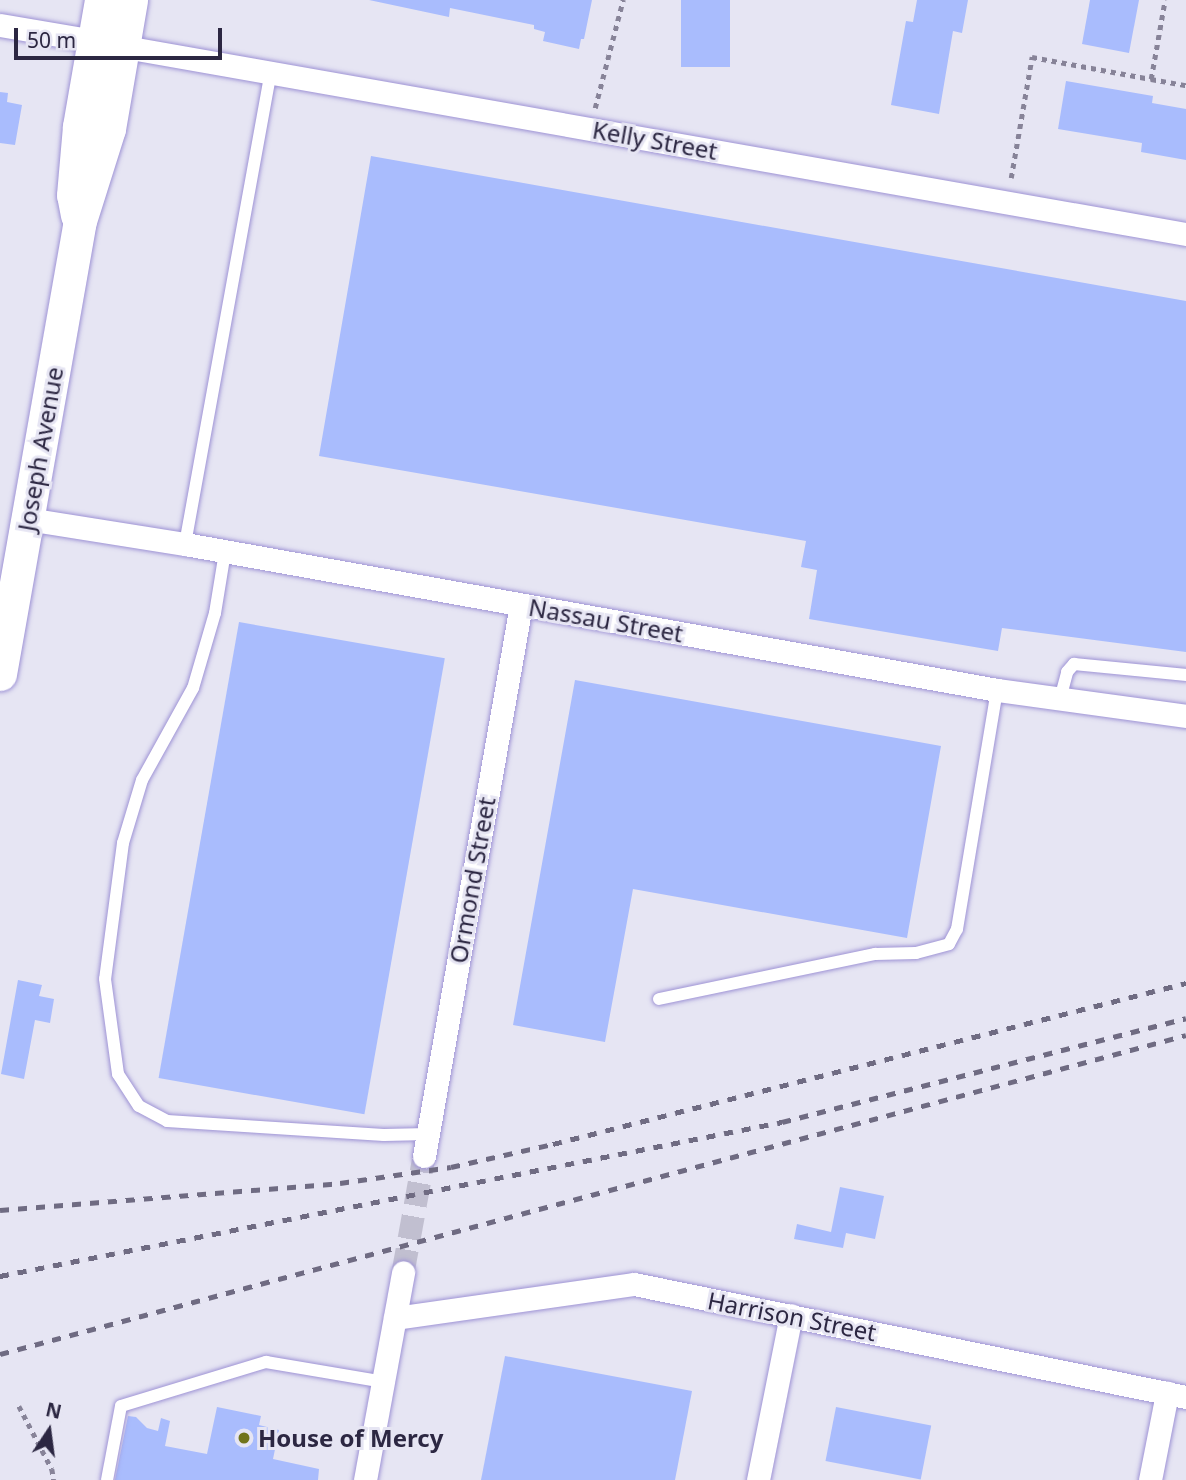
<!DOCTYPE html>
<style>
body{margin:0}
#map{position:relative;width:1186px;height:1480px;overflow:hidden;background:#e6e5f3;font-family:"Noto Sans",sans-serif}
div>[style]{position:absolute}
.building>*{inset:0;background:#a9bcfd;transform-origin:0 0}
.minor-tunnel>*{height:23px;margin-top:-11.5px;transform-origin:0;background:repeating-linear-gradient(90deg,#c1bfd0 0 23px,transparent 0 34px)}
.path>*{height:4.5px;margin-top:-2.25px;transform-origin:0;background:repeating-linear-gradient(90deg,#878398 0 5px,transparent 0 10px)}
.roads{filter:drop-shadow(0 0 2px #9e93d5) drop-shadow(0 0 2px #9e93d5)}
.service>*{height:12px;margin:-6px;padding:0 6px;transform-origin:6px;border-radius:6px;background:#fff}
.minor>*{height:23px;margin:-11.5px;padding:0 11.5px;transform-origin:11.5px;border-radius:11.5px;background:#fff}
.secondary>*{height:33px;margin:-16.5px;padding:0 16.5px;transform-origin:16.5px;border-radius:16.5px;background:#fff}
.rail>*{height:5px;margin-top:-2.5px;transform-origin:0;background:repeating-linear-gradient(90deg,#6f6b82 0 9px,transparent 0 18px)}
.dots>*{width:19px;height:19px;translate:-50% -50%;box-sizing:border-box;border:4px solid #e6e5f3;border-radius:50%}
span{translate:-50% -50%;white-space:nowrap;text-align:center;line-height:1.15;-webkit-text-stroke:6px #e6e5f3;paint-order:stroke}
.street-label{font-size:24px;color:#2c2742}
.poi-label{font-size:24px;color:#2c2742;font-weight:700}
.left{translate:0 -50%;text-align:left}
.north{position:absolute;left:14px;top:1396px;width:70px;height:70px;-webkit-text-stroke:5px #e6e5f3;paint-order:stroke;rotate:13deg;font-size:19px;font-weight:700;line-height:28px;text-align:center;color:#2c2742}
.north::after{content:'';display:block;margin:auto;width:24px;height:32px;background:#2c2742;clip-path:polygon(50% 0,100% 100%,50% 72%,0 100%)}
.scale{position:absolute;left:14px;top:28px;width:208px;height:32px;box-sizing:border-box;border:4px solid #2c2742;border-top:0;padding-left:9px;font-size:21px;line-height:24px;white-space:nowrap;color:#2c2742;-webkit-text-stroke:5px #e6e5f3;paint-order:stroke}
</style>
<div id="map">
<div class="building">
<i style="clip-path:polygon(369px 0,592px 0,584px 39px,581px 39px,579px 49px,543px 41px,545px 32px,534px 29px,534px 25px,450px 8px,449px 17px)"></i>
<i style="left:681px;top:0;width:49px;height:67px"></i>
<i style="clip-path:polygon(917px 0,968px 0,962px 33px,953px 31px,939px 114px,891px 105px,906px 21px,913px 22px)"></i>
<i style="clip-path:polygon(1090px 0,1139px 0,1129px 53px,1082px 44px)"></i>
<i style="clip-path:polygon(1066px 81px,1153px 96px,1152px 103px,1186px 109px,1186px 160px,1141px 152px,1142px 143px,1058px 129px)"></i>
<i style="clip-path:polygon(0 92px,8px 93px,7px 102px,22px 105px,15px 145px,0 143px)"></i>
<i style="clip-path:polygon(371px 156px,1186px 301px,1186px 652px,1002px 628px,998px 651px,809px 619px,817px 570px,801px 567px,806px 541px,319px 456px)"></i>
<i style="left:239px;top:622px;width:209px;height:463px;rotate:10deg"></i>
<i style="clip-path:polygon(575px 680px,941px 746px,907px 938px,633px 889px,605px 1042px,513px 1025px)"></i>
<i style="clip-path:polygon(18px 980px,42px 985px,39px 996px,54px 999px,50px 1023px,35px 1020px,24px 1079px,1px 1074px)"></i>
<i style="clip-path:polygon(840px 1187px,884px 1196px,875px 1239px,846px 1233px,843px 1248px,794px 1239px,797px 1224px,831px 1232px)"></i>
<i style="clip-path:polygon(505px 1356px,692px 1391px,675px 1480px,481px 1480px)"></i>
<i style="clip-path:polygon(217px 1407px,261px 1416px,259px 1425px,279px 1430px,273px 1459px,319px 1469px,318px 1480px,115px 1480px,128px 1416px,136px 1417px,147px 1428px,158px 1431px,161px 1418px,170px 1421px,165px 1446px,207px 1454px)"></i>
<i style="left:836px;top:1407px;width:97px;height:55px;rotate:11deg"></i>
</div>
<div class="minor-tunnel">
<i style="left:403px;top:1272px;width:118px;rotate:-79.7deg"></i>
</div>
<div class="path">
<i style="left:1151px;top:79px;width:36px;rotate:10deg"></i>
<i style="left:595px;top:108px;width:112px;rotate:-75.5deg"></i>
<i style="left:1011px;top:178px;width:123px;rotate:-80.2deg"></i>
<i style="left:1032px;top:57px;width:121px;rotate:10.5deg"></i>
<i style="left:1151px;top:79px;width:80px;rotate:-80deg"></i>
<i style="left:19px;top:1406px;width:71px;rotate:62.4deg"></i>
<i style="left:52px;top:1469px;width:11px;rotate:80deg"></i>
</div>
<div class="roads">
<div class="service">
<i style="left:185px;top:544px;width:480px;rotate:-79.7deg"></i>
<i style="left:225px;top:552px;width:62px;rotate:99.3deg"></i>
<i style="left:215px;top:613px;width:78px;rotate:106.3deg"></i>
<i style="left:193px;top:688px;width:105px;rotate:119deg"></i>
<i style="left:142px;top:780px;width:66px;rotate:106.8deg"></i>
<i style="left:123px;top:843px;width:137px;rotate:97.5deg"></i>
<i style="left:105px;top:979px;width:96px;rotate:82.2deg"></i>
<i style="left:118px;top:1074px;width:38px;rotate:57deg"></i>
<i style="left:139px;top:1106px;width:32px;rotate:28deg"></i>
<i style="left:167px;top:1121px;width:217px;rotate:3.7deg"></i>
<i style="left:384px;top:1135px;width:44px;rotate:-1.3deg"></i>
<i style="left:1060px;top:699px;width:28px;rotate:-75deg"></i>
<i style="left:1067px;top:672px;width:11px;rotate:-49deg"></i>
<i style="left:1074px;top:664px;width:113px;rotate:5.6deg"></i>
<i style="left:659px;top:999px;width:221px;rotate:-11.8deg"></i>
<i style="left:875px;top:954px;width:41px;rotate:-1.4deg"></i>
<i style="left:916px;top:953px;width:34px;rotate:-15deg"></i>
<i style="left:949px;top:944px;width:17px;rotate:-62deg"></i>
<i style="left:957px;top:929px;width:242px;rotate:-80.5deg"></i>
<i style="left:107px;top:1480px;width:75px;rotate:-79.3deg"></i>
<i style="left:121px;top:1406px;width:152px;rotate:-16.9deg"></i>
<i style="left:266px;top:1362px;width:120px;rotate:9.6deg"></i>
</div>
<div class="minor">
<i style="left:0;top:25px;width:95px;rotate:9.7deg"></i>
<i style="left:125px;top:47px;width:1077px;rotate:10deg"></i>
<i style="left:27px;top:519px;width:160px;rotate:9deg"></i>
<i style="left:185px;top:544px;width:825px;rotate:10.19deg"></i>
<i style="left:997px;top:690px;width:191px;rotate:7.8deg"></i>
<i style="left:424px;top:1156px;width:559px;rotate:-80.02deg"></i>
<i style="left:395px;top:1318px;width:241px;rotate:-8.1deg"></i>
<i style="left:634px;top:1284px;width:563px;rotate:11.57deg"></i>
<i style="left:365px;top:1480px;width:211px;rotate:-79.6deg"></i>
<i style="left:758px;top:1480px;width:168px;rotate:-78.7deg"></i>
<i style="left:1150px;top:1480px;width:89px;rotate:-78.9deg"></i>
</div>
<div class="secondary">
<i style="left:77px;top:215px;width:20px;rotate:-101deg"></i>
<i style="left:73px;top:195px;width:69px;rotate:-85deg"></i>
<i style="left:79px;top:126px;width:128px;rotate:-80.1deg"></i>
<i style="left:0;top:674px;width:457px;rotate:-80deg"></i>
<i style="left:79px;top:224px;width:100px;rotate:-72.5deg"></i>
<i style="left:109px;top:129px;width:131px;rotate:-80.3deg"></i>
</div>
</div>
<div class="rail">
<i style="left:0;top:1210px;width:341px;rotate:-4.5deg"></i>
<i style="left:340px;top:1183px;width:112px;rotate:-8.2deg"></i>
<i style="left:451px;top:1167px;width:105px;rotate:-12.7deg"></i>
<i style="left:553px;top:1144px;width:653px;rotate:-14.27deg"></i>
<i style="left:0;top:1276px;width:797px;rotate:-11.14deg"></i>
<i style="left:782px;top:1122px;width:417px;rotate:-14.4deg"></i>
<i style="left:0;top:1354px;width:1228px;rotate:-15.05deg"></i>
</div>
<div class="dots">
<i style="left:244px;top:1438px;background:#71741b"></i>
</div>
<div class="street-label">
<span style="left:655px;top:140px;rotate:10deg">Kelly Street</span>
<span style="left:40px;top:449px;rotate:-80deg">Joseph Avenue</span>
<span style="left:606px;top:620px;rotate:10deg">Nassau Street</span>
<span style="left:472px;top:880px;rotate:-80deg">Ormond Street</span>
<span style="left:792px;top:1316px;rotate:11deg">Harrison Street</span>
</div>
<div class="poi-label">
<span class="left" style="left:258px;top:1438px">House of Mercy</span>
</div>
<div class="north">N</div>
<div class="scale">50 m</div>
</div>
